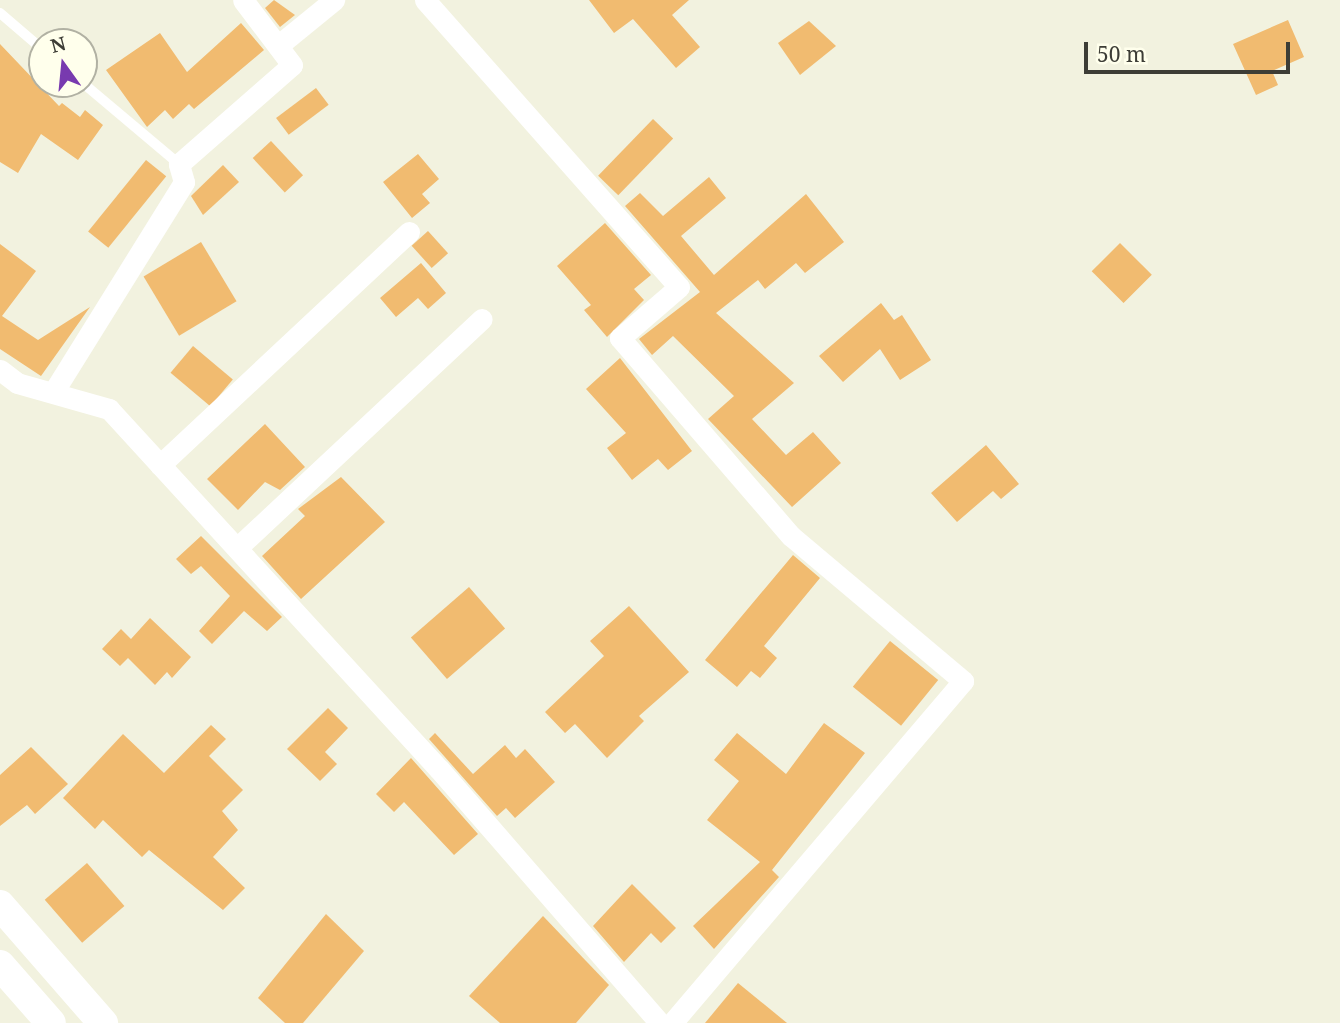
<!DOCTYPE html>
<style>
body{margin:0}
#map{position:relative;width:1340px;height:1023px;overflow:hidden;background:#f2f2df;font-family:"Noto Serif",serif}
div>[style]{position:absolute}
.building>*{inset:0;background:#f1bb70;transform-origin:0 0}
.service>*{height:10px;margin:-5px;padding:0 5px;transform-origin:5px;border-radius:5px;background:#fff}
.minor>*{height:21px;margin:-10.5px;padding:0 10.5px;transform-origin:10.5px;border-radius:10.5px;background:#fff}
.secondary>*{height:30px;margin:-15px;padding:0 15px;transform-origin:15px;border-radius:15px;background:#fff}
span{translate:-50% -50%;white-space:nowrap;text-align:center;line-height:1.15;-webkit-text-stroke:5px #ffffec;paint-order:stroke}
.north{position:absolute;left:28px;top:28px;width:70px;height:70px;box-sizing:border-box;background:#ffffec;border:2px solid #b1b1a3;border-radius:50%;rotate:345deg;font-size:19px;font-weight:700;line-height:28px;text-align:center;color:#3d3d36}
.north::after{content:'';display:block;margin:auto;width:24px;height:32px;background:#783aaf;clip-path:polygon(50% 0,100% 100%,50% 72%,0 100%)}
.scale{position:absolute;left:1084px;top:42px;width:206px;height:32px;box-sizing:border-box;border:4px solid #3d3d36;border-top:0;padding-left:9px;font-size:21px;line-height:24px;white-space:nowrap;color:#3d3d36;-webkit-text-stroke:5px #ffffec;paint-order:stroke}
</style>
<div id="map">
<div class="building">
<i style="clip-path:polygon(274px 0,295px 15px,280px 27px,265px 8px)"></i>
<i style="clip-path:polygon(589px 0,689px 0,672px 15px,700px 47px,676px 68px,633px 19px,614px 33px)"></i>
<i style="clip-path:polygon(1288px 20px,1304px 57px,1272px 71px,1278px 85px,1256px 95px,1233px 44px)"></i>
<i style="clip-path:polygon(809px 21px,836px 46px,800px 75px,778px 43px)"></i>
<i style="clip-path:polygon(241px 23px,264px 50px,194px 109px,189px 104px,173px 119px,165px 110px,147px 127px,106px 70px,160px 33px,187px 72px)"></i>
<i style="clip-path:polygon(0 44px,59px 106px,62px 103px,80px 117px,85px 110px,103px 125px,78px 160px,41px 134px,18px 173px,0 162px)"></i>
<i style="left:316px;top:88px;width:21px;height:50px;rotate:53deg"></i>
<i style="left:653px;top:119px;width:28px;height:79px;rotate:44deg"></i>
<i style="left:271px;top:141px;width:47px;height:25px;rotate:47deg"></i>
<i style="clip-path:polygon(418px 154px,439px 179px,422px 194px,430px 203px,412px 218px,383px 182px)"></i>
<i style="left:146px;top:160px;width:26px;height:92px;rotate:39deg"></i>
<i style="clip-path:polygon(223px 165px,239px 182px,203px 215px,191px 196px)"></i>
<i style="clip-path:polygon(709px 177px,726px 198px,681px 236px,714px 275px,806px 194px,844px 242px,805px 273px,796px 263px,765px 289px,758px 280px,716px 313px,794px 383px,752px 419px,786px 455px,813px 432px,841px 463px,792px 507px,708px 419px,734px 396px,673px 336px,652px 355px,639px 339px,700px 292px,625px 206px,640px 193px,663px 216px)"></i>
<i style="clip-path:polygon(605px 223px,651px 275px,634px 289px,644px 300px,607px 337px,584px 310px,591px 305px,557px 266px)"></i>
<i style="left:428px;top:231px;width:30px;height:22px;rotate:48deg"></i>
<i style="left:201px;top:242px;width:69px;height:67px;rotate:59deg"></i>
<i style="left:1120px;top:243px;width:45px;height:40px;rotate:45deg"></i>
<i style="clip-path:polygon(0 244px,36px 271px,2px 316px,38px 340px,90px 307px,41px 376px,0 349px)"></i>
<i style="clip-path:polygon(421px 263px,446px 293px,428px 309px,418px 298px,396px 317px,380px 298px)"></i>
<i style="clip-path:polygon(881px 303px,894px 320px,902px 315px,931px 360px,900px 380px,880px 349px,843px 382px,819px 356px)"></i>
<i style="left:193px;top:346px;width:52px;height:35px;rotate:40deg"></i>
<i style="clip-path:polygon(620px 358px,692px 451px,668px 470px,658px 459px,632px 480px,607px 448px,626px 433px,586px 389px)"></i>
<i style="clip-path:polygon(265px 424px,305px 467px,280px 490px,265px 482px,238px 510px,207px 479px)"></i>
<i style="clip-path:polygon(986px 445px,1019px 484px,1001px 499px,993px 491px,957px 522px,931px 493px)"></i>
<i style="clip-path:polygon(341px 477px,385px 522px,301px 599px,262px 556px,305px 516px,298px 509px)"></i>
<i style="clip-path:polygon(201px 536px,282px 617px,267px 631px,244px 611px,212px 644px,199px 631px,230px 596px,201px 566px,191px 574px,176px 559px)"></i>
<i style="clip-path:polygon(793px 555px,820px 578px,764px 646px,777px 658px,760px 678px,751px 671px,737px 687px,705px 660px)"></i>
<i style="left:469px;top:587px;width:55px;height:77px;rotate:49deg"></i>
<i style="clip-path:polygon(629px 606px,689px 672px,639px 716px,644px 721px,607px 758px,575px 724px,565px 733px,545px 712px,604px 656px,590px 641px)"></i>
<i style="clip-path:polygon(150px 618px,191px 657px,172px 678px,167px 672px,155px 685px,128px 658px,120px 666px,102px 649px,121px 629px,131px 639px)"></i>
<i style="left:890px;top:641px;width:62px;height:59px;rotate:39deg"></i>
<i style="clip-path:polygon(328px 708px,348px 728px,325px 752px,337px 764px,320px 781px,287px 749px)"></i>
<i style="clip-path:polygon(824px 723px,865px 753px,772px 870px,779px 877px,714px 949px,693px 926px,760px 862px,707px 820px,739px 781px,714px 760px,737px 733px,786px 774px)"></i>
<i style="clip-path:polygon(211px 725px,226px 739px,209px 756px,243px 790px,222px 811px,238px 830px,213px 857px,245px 888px,223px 910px,149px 850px,142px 857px,103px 820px,95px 829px,63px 798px,123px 734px,164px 773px)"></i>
<i style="clip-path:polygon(435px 733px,473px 774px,505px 745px,516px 758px,525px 749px,555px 782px,515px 818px,506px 808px,497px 816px,429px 739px)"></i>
<i style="clip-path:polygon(31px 747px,68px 784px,35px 814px,27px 805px,0 826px,0 775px)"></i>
<i style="clip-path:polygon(411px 758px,478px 834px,454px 855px,404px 802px,394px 812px,376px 794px)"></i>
<i style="left:87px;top:863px;width:57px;height:56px;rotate:49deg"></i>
<i style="clip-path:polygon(632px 884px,676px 928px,661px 943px,651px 933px,624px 962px,593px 926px)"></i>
<i style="clip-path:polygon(326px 914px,364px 951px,303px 1023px,285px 1023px,258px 998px)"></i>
<i style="clip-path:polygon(543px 916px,609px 985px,576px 1023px,500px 1023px,469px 996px)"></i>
<i style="clip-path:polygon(738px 983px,787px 1023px,705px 1023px)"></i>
</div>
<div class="service">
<i style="left:0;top:13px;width:55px;rotate:40.6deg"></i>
<i style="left:84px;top:84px;width:124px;rotate:40.1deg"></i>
</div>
<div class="minor">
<i style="left:425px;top:0;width:383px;rotate:48.5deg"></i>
<i style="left:679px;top:287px;width:78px;rotate:139.2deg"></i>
<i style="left:620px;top:338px;width:262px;rotate:49.2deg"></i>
<i style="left:791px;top:536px;width:225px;rotate:40.1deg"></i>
<i style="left:963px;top:681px;width:449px;rotate:130.4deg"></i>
<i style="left:280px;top:44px;width:70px;rotate:-39.2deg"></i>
<i style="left:0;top:370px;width:21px;rotate:37deg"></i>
<i style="left:17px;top:383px;width:96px;rotate:15.8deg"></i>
<i style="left:109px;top:409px;width:488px;rotate:47.5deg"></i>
<i style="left:439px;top:769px;width:337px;rotate:49deg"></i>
<i style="left:54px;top:391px;width:246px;rotate:-58.1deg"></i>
<i style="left:184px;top:182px;width:19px;rotate:-106deg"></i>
<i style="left:179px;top:164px;width:150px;rotate:-41.2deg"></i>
<i style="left:292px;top:65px;width:81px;rotate:-127deg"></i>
<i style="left:160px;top:465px;width:341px;rotate:-43.1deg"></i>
<i style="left:237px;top:548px;width:335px;rotate:-43.1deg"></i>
</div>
<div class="secondary">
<i style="left:0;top:905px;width:157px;rotate:48.9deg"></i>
<i style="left:0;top:965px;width:77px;rotate:48.7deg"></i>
</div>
<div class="north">N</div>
<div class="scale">50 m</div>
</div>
